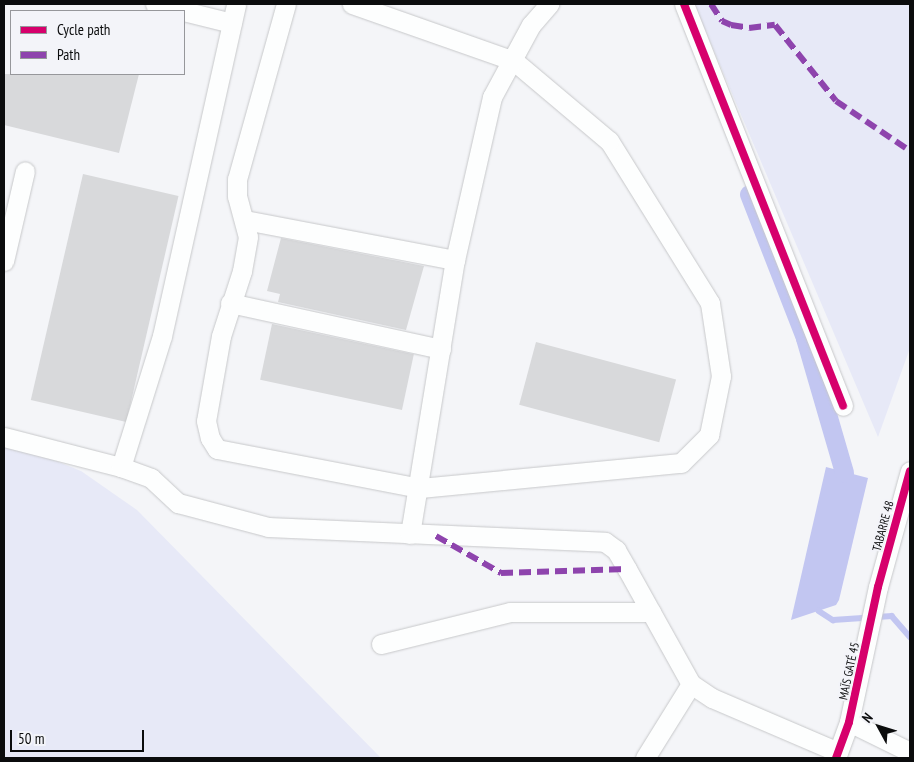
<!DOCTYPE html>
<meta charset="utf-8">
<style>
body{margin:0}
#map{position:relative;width:914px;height:762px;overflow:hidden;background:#f4f5f8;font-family:"PT Sans Narrow",sans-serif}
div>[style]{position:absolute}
.green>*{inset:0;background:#e7e9f7}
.water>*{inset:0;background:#c2c6f1}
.stream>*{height:5.5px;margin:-2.75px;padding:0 2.75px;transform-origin:2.75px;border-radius:2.75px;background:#c2c6f1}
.canal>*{height:19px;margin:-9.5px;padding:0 9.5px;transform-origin:9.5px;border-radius:9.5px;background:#c2c6f1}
.building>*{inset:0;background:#d8d9db;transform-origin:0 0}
.roads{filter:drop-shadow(0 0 1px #c7c8ca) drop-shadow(0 0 1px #c7c8ca)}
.minor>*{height:19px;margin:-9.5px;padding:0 9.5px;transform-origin:9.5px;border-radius:9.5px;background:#fdfefe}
.quiet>*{height:6px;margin-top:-3px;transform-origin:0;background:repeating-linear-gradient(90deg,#8e44ad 0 12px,transparent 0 18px)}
.cycleway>*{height:8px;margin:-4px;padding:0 4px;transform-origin:4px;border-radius:4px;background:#d6006c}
span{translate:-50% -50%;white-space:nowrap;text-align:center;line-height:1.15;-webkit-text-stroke:4px #f3f4f9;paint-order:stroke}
.street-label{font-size:12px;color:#0b0c0d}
.frame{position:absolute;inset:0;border:5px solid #0b0c0d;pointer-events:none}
.legend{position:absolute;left:10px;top:10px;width:175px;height:65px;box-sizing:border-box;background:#f3f4f9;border:1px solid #96979b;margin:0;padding:6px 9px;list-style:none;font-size:15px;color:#0b0c0d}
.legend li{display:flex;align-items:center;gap:10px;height:25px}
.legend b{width:25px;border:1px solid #96979b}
.north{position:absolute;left:854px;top:702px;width:50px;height:50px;-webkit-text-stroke:4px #f3f4f9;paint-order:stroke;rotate:309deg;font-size:14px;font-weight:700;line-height:20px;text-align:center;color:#0b0c0d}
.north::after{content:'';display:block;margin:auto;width:18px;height:22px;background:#0b0c0d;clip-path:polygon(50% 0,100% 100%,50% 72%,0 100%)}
.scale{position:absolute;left:10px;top:730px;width:134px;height:22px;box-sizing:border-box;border:2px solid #0b0c0d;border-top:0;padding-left:6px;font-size:15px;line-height:18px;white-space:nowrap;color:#0b0c0d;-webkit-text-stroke:4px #f3f4f9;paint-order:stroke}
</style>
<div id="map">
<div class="green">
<i style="clip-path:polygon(694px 4px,910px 4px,910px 348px,878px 437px)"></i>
<i style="clip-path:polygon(4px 446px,39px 454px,81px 471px,137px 510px,381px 758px,4px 758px)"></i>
</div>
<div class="water">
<i style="clip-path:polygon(826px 467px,868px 478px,839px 600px,836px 605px,791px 620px)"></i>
</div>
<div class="stream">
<i style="left:819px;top:611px;width:17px;rotate:33deg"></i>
<i style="left:833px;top:620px;width:59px;rotate:-3.9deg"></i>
<i style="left:892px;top:616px;width:28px;rotate:49deg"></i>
</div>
<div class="canal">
<i style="left:749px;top:194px;width:155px;rotate:68.7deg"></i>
<i style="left:805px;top:338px;width:140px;rotate:73.8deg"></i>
</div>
<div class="building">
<i style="clip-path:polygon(4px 74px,139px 74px,119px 153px,4px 125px)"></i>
<i style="left:83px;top:174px;width:98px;height:232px;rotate:13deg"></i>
<i style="clip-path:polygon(281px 238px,424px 266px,406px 330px,278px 302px,280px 294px,267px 291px)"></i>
<i style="left:272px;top:324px;width:145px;height:57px;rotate:12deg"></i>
<i style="left:536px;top:342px;width:145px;height:65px;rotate:15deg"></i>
</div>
<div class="roads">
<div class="minor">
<i style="left:155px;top:4px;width:79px;rotate:13.9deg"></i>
<i style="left:286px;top:4px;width:182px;rotate:105.6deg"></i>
<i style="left:237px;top:179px;width:17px;rotate:90deg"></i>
<i style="left:237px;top:196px;width:42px;rotate:75deg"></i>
<i style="left:248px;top:237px;width:35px;rotate:100deg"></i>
<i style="left:242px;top:271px;width:68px;rotate:107.9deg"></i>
<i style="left:221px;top:336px;width:86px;rotate:100deg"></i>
<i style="left:206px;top:421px;width:17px;rotate:77deg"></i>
<i style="left:210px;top:438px;width:13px;rotate:58deg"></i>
<i style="left:217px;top:449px;width:207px;rotate:10.9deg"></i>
<i style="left:420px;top:488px;width:262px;rotate:-5.5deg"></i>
<i style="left:681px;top:463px;width:40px;rotate:-45deg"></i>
<i style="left:709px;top:435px;width:60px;rotate:-78.5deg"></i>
<i style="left:721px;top:376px;width:74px;rotate:-98.6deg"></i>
<i style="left:710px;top:303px;width:191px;rotate:-121.9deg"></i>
<i style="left:609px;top:141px;width:124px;rotate:-139.9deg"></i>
<i style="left:514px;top:61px;width:172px;rotate:-160.6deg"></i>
<i style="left:684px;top:4px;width:432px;rotate:68.4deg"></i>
<i style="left:245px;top:220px;width:214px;rotate:10.8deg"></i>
<i style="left:4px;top:261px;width:92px;rotate:-76.9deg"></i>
<i style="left:230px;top:303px;width:216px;rotate:12.3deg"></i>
<i style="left:4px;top:437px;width:121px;rotate:14.4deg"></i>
<i style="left:121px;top:467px;width:32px;rotate:20deg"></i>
<i style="left:151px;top:478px;width:37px;rotate:43deg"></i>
<i style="left:178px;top:503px;width:93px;rotate:14.9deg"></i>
<i style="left:268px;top:527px;width:337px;rotate:2.5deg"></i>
<i style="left:605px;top:542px;width:14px;rotate:36deg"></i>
<i style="left:616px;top:550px;width:22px;rotate:60deg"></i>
<i style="left:627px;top:569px;width:132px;rotate:60.9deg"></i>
<i style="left:691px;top:684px;width:25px;rotate:34deg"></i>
<i style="left:712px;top:698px;width:137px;rotate:23.2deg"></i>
<i style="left:121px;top:467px;width:137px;rotate:-72.6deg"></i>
<i style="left:162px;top:336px;width:340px;rotate:-77.4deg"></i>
<i style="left:410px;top:534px;width:278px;rotate:-80.7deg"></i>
<i style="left:455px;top:260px;width:167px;rotate:-77.2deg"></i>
<i style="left:492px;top:97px;width:82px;rotate:-61.6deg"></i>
<i style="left:531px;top:25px;width:28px;rotate:-49deg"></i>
<i style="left:381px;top:644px;width:133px;rotate:-13.9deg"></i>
<i style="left:510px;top:612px;width:141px"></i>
<i style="left:849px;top:722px;width:68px;rotate:26.2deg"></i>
<i style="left:645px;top:758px;width:87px;rotate:-58.1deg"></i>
<i style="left:836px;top:758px;width:38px;rotate:-70deg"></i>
<i style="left:849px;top:722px;width:138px;rotate:-77.9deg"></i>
<i style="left:878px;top:587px;width:120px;rotate:-74.6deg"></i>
</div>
</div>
<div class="quiet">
<i style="left:711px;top:4px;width:20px;rotate:57deg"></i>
<i style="left:722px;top:21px;width:10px;rotate:24deg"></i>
<i style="left:731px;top:25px;width:18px;rotate:9deg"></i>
<i style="left:749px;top:28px;width:26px;rotate:-7deg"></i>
<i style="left:775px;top:25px;width:97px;rotate:51.2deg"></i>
<i style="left:836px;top:101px;width:89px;rotate:34deg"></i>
<i style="left:436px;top:536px;width:75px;rotate:29.6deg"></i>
<i style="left:501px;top:573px;width:126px;rotate:-1.8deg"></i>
</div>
<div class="cycleway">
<i style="left:684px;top:4px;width:432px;rotate:68.4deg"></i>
<i style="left:836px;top:758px;width:38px;rotate:-70deg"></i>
<i style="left:849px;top:722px;width:138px;rotate:-77.9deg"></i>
<i style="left:878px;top:587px;width:120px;rotate:-74.6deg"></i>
</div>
<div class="street-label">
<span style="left:883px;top:526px;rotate:-75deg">TABARRE 48</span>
<span style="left:849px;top:671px;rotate:-78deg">MAÏS GATÉ 45</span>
</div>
<div class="frame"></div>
<ul class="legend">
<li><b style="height:6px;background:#d6006c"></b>Cycle path</li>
<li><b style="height:6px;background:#8e44ad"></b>Path</li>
</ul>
<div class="north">N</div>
<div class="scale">50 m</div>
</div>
